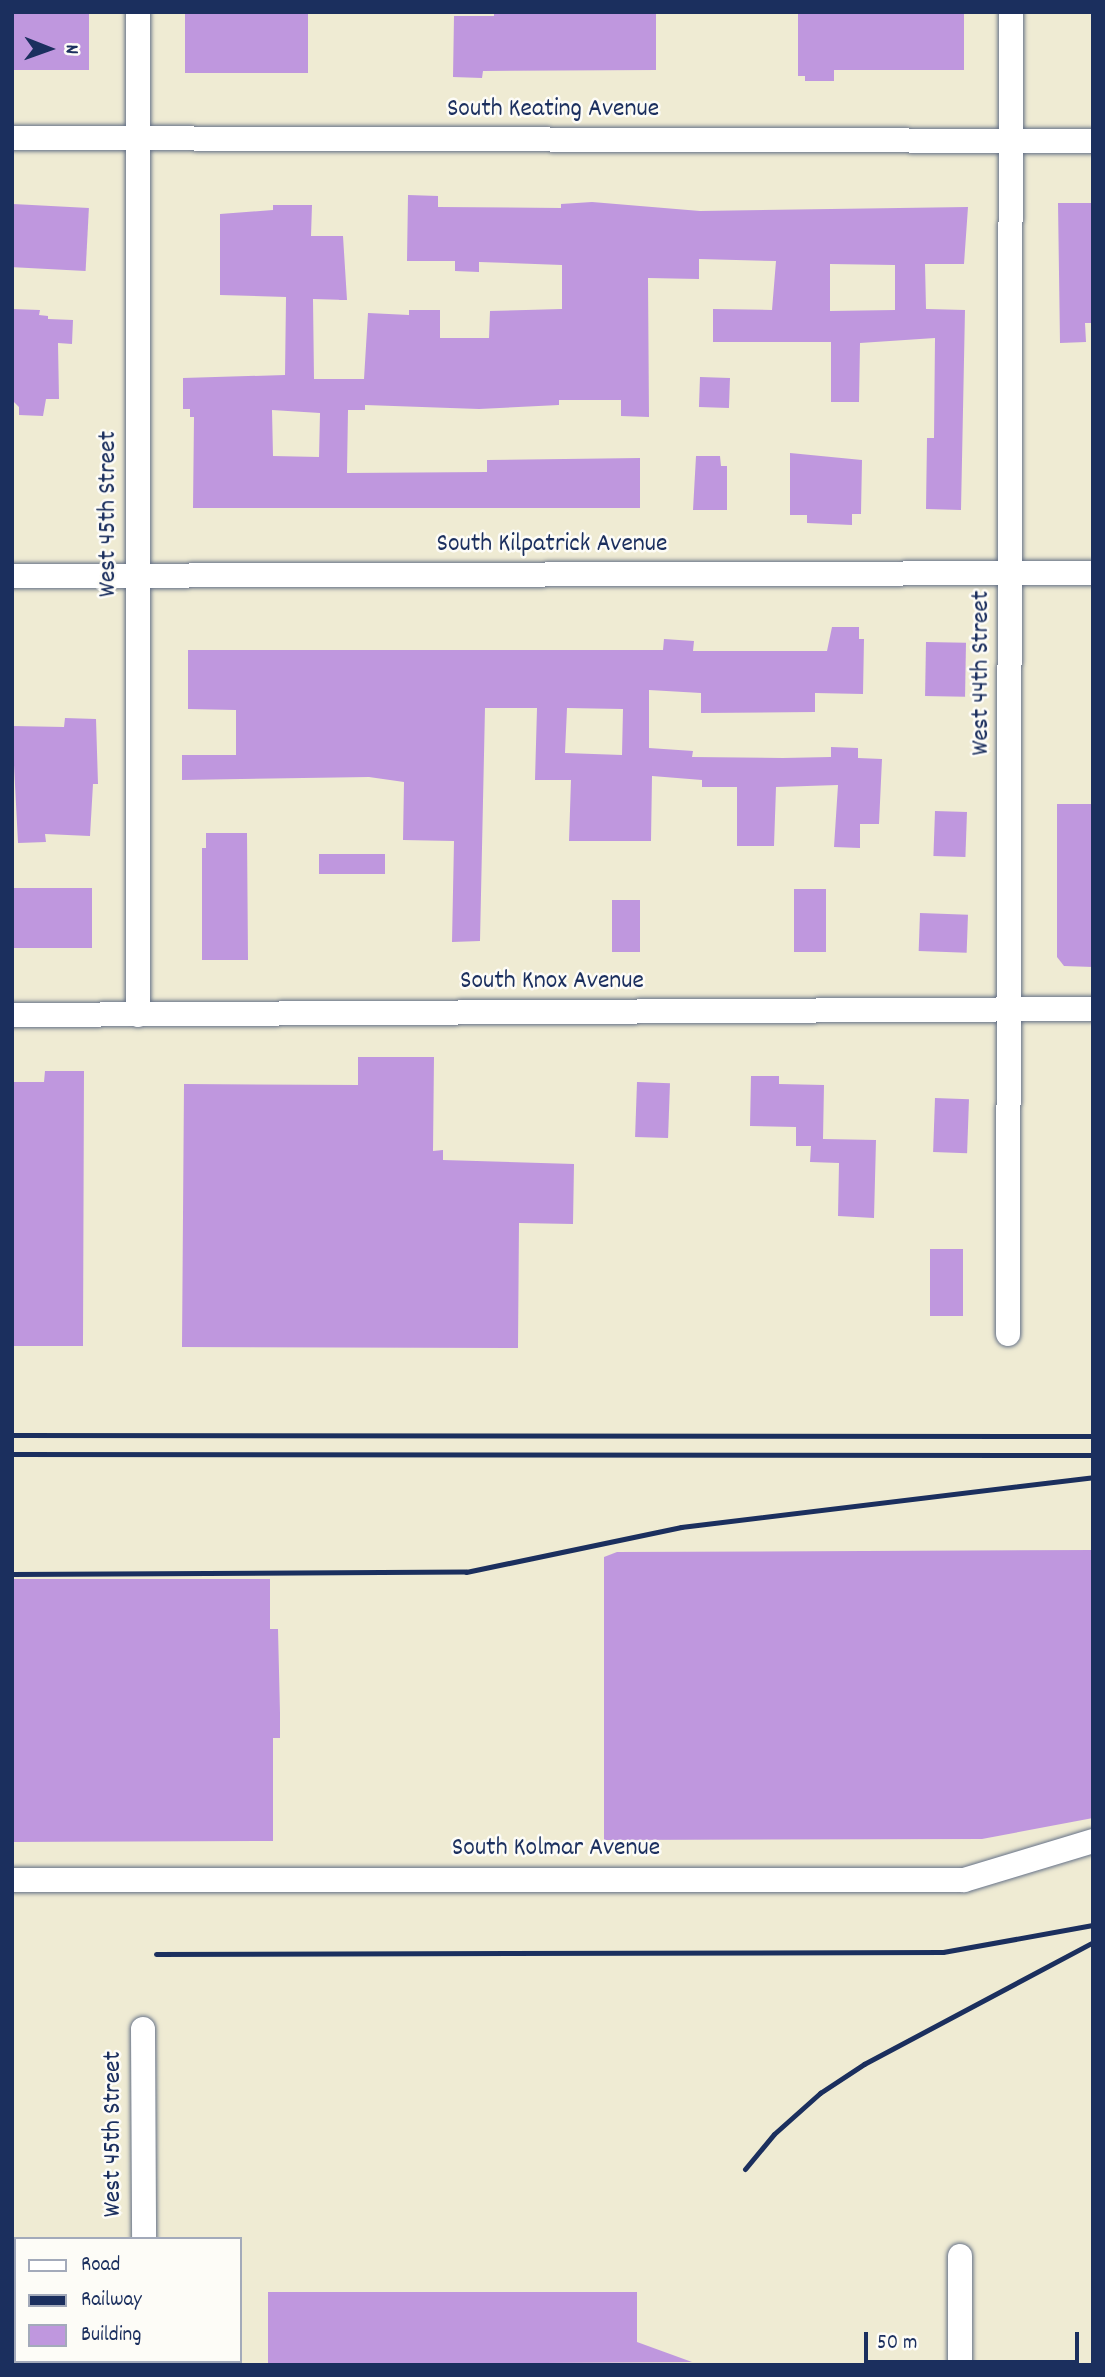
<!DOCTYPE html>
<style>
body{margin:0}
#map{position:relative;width:1105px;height:2377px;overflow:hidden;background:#efebd3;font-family:Dekko,sans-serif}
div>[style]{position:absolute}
.building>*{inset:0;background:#bf97de;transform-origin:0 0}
.roads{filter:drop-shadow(0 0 2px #657187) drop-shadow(0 0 2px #657187)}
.minor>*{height:24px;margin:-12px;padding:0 12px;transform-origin:12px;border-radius:12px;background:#fff}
.rail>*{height:5px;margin:-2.5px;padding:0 2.5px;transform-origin:2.5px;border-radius:2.5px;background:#1b2f5e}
span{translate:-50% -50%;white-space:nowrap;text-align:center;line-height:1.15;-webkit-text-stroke:5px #fdfcf7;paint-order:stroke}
.street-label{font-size:26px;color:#1b2f5e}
.frame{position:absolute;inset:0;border:14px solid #1b2f5e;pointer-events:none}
.legend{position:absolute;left:14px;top:2237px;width:228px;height:126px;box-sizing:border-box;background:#fdfcf7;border:2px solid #a3aaba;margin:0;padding:9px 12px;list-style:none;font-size:21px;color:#1b2f5e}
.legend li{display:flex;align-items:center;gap:14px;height:35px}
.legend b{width:35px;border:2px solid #a3aaba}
.north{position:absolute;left:14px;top:14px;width:70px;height:70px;-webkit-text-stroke:5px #fdfcf7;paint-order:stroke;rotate:91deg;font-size:19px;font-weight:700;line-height:28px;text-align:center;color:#1b2f5e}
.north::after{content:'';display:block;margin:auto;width:24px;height:32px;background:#1b2f5e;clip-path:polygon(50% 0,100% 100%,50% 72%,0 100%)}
.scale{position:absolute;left:864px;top:2332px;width:215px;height:32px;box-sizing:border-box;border:4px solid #1b2f5e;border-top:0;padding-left:9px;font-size:21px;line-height:24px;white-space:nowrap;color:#1b2f5e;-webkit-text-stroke:5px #fdfcf7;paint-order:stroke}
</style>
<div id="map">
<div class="building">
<i style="left:13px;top:12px;width:76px;height:58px"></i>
<i style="left:185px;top:12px;width:123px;height:61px"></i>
<i style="clip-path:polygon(494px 12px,656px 12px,656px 70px,483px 71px,482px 78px,453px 77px,454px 16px,494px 16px)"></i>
<i style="clip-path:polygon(798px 12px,964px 12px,964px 70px,834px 70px,834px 81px,805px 81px,805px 76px,798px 76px)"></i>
<i style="clip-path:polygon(evenodd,408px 195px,438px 196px,438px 207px,561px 208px,561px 204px,592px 202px,700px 211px,968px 207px,964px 264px,925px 264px,926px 309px,965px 310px,961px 510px,926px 509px,927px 438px,934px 438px,935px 338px,860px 343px,859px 402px,831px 402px,831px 342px,713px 342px,713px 309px,772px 310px,776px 261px,699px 259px,699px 279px,648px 278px,649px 417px,621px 416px,621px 400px,559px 400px,559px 405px,479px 409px,365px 405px,365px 410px,348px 410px,347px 473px,487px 472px,487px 460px,640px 458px,640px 508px,193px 508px,194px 417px,190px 417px,190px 409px,183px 409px,183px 378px,285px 375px,286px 297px,220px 295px,220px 214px,273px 210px,273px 205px,312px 205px,311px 236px,343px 236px,347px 300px,313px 299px,314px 379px,364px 379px,368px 313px,409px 315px,409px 310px,440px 310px,440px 338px,489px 338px,490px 311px,562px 309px,562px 265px,479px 262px,479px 272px,455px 271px,455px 261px,407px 261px,408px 195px,830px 264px,895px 265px,895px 310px,830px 311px,830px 264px,408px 195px,272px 410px,320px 413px,319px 457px,273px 456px,272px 410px)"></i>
<i style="clip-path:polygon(1058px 203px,1093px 203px,1093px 323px,1085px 323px,1086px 342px,1060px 343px)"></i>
<i style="left:13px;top:204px;width:76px;height:63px;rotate:3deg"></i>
<i style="clip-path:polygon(12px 309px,40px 310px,39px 315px,48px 316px,48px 319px,73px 320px,72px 344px,58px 343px,59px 399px,46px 399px,43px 416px,19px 415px,19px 407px,12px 400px)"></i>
<i style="left:700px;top:377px;width:30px;height:30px;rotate:2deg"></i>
<i style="clip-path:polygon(790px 453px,862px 460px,861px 514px,852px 514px,852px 525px,807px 523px,807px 515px,790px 515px)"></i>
<i style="clip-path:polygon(696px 456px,720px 456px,721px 466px,727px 466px,727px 510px,693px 510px)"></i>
<i style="clip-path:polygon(evenodd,832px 627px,859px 627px,859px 639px,864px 639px,863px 694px,815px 693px,815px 712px,701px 713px,701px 693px,649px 690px,649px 748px,693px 751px,692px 757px,783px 758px,831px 757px,831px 747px,858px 748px,858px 758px,882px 759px,879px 824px,860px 824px,860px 848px,834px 847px,838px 785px,776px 787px,774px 846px,737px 846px,737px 787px,702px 787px,702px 780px,652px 776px,651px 841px,569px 841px,571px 780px,535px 780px,537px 708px,485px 708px,480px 941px,452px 942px,454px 841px,403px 840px,404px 782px,369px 777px,182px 780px,182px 755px,236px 755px,236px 710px,188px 709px,188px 650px,663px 650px,664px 639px,694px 641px,693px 651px,827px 651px,832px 627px,567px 708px,623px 709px,622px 755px,565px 753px,567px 708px)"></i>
<i style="left:926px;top:642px;width:40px;height:54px;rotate:1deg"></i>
<i style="clip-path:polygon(65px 718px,96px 719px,98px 784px,93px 784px,90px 836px,45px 834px,46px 842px,18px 843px,12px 726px,64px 727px)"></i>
<i style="clip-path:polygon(1057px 804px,1093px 804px,1093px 967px,1064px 966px,1057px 957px)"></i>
<i style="left:935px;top:811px;width:32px;height:45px;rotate:2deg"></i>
<i style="clip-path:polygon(206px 833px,247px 833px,248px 960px,202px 960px,202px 848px,206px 848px)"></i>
<i style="left:319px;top:854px;width:66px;height:20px"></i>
<i style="left:14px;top:888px;width:78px;height:60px"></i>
<i style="left:794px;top:889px;width:32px;height:63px"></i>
<i style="left:612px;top:900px;width:28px;height:52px"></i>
<i style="left:920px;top:913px;width:48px;height:38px;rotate:2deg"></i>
<i style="clip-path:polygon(358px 1057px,434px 1057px,433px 1151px,443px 1150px,443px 1160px,574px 1164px,573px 1224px,519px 1223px,518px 1348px,182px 1347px,184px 1084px,358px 1085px)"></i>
<i style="clip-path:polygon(45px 1071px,84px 1071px,83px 1346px,12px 1346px,12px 1082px,44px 1082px)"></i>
<i style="clip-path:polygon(751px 1076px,779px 1076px,779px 1084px,824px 1085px,823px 1139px,876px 1140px,874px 1218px,838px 1216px,839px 1163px,810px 1162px,811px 1146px,796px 1146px,796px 1127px,750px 1126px)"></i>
<i style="left:637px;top:1082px;width:33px;height:55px;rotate:2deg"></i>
<i style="left:935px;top:1098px;width:34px;height:54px;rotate:2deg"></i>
<i style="left:930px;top:1249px;width:33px;height:67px"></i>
<i style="clip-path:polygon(1093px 1550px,1093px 1818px,982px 1839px,604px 1840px,604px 1557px,617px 1552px)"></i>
<i style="clip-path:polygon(12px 1579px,270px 1579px,270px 1629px,278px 1629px,280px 1713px,280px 1738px,273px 1738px,273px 1841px,12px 1842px)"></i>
<i style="clip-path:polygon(268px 2292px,637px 2292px,637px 2342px,692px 2362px,268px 2365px)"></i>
</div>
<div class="roads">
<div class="minor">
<i style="left:12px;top:138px;width:1081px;rotate:0.16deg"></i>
<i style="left:12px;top:576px;width:1081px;rotate:-0.16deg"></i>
<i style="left:12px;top:1015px;width:1081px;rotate:-0.32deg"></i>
<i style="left:138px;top:1015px;width:1003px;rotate:-90deg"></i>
<i style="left:1008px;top:1334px;width:1322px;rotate:-89.87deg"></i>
<i style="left:12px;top:1880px;width:952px"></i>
<i style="left:964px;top:1880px;width:135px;rotate:-16.8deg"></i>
<i style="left:143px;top:2029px;width:210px;rotate:89.7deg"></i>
<i style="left:144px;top:2361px;width:4px;rotate:90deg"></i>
<i style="left:960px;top:2365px;width:109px;rotate:-90deg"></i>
</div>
</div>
<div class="rail">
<i style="left:12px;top:1435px;width:1081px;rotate:0.05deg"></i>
<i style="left:12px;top:1454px;width:1081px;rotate:0.05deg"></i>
<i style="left:12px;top:1574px;width:454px;rotate:-0.3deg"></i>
<i style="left:466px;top:1572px;width:220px;rotate:-11.8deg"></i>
<i style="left:681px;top:1527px;width:415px;rotate:-6.9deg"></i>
<i style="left:156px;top:1954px;width:787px;rotate:-0.15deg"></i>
<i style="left:943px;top:1952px;width:152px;rotate:-10.2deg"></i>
<i style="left:745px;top:2169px;width:45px;rotate:-50.4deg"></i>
<i style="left:774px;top:2134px;width:62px;rotate:-41.7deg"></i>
<i style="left:820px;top:2093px;width:53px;rotate:-33.4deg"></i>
<i style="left:864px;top:2064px;width:259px;rotate:-28deg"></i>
</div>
<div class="street-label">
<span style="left:553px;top:110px">South Keating Avenue</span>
<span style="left:109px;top:514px;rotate:-90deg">West 45th Street</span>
<span style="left:552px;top:545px">South Kilpatrick Avenue</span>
<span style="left:982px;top:673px;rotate:-90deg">West 44th Street</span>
<span style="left:552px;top:982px">South Knox Avenue</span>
<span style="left:556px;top:1849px">South Kolmar Avenue</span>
<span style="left:114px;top:2134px;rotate:-90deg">West 45th Street</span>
</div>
<div class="frame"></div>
<ul class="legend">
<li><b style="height:9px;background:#fff"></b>Road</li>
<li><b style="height:9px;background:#1b2f5e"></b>Railway</li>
<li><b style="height:19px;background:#bf97de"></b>Building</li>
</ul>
<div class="north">N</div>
<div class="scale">50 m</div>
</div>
